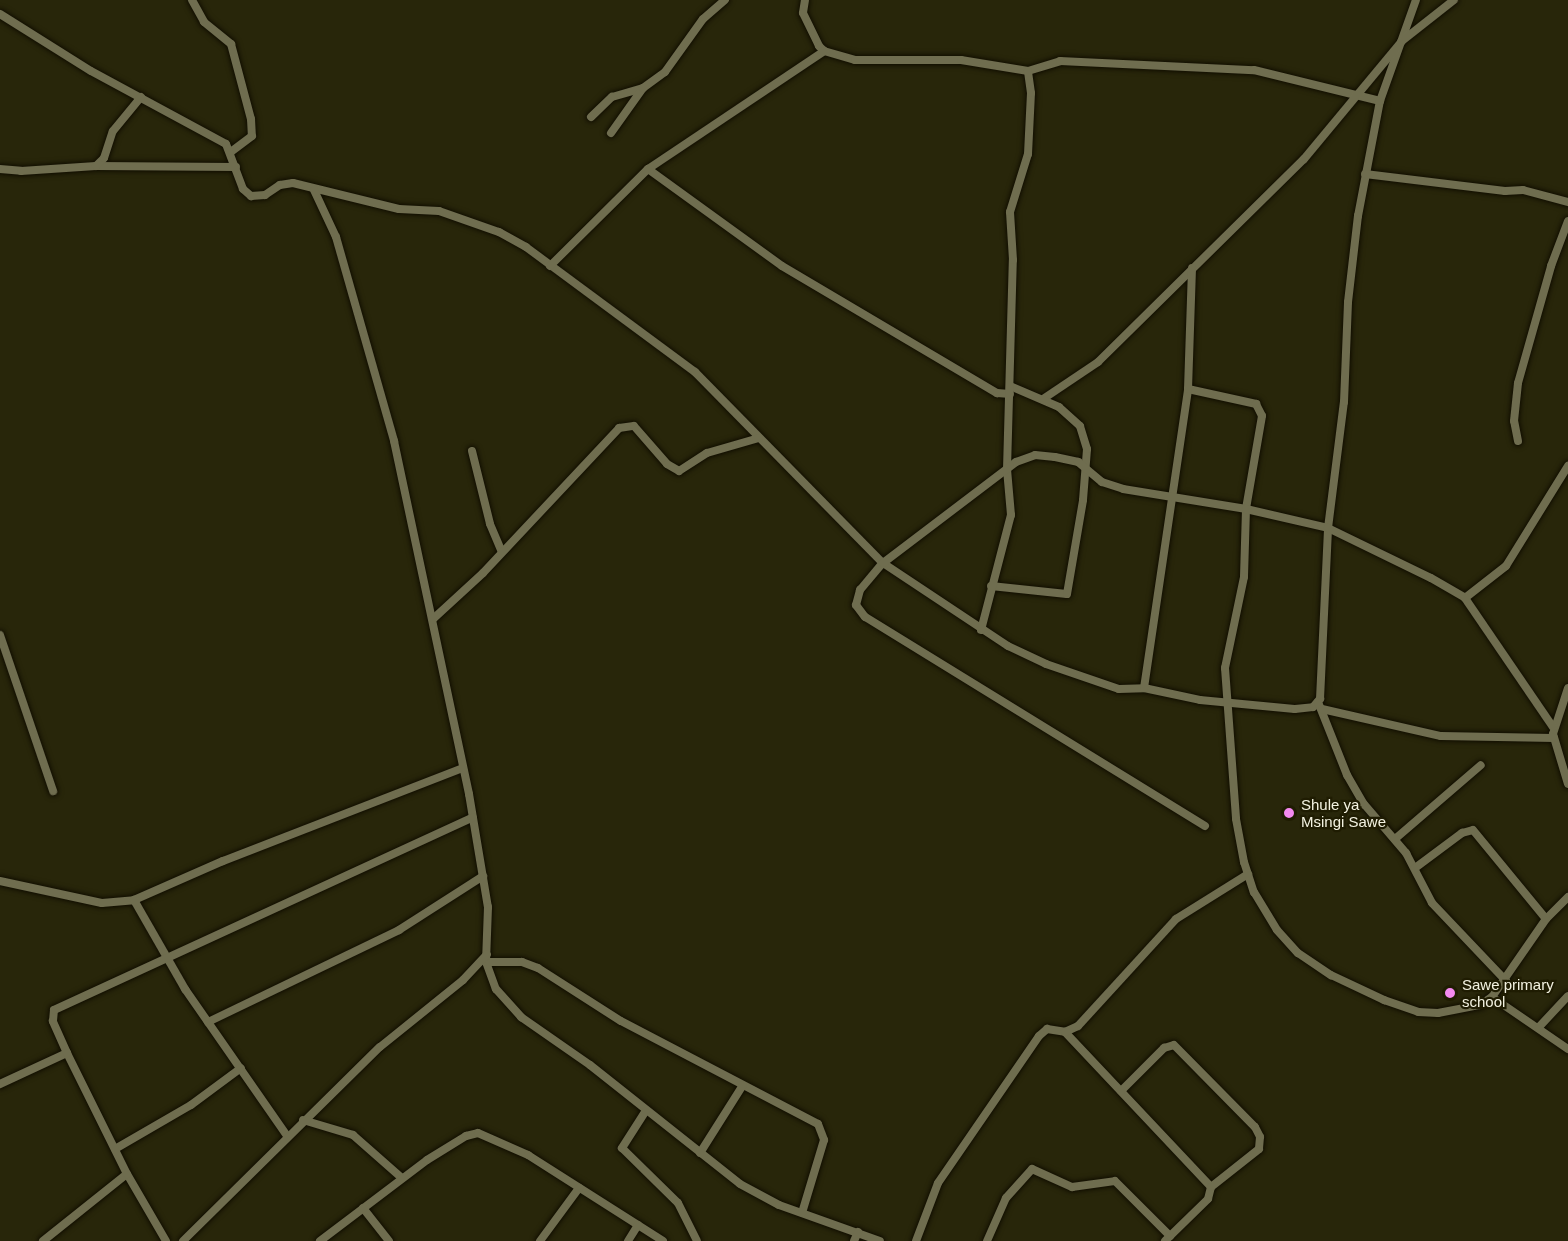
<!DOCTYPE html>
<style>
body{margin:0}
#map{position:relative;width:1568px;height:1241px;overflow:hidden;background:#28260a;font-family:Helvetica,sans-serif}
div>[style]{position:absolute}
.roads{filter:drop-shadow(0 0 2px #110e00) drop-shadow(0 0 2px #110e00)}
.street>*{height:8px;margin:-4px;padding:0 4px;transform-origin:4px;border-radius:4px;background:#6f6d4f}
.dots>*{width:16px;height:16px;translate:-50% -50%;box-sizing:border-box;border:3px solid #1f1c02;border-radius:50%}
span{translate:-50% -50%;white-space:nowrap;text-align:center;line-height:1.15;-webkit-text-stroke:4.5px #1f1c02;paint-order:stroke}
.poi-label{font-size:15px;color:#f3f2e1}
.left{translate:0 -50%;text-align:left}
</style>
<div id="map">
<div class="roads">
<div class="street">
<i style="left:192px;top:0;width:25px;rotate:61deg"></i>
<i style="left:204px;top:22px;width:35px;rotate:39deg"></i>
<i style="left:231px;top:44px;width:78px;rotate:75.1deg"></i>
<i style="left:251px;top:119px;width:17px;rotate:87deg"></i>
<i style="left:252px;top:136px;width:25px;rotate:143deg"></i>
<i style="left:805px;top:0;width:13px;rotate:99deg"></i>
<i style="left:803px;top:13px;width:37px;rotate:64deg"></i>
<i style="left:819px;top:46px;width:7px;rotate:45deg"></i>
<i style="left:824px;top:51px;width:32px;rotate:16deg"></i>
<i style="left:855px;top:60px;width:106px"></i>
<i style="left:961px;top:60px;width:68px;rotate:9.3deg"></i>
<i style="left:1028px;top:71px;width:34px;rotate:-17deg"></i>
<i style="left:1060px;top:61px;width:194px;rotate:2.7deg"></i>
<i style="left:1254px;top:70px;width:130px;rotate:13.8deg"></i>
<i style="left:0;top:14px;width:107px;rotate:32.1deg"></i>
<i style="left:91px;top:71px;width:153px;rotate:28.4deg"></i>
<i style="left:226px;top:144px;width:48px;rotate:69.3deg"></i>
<i style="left:243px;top:189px;width:11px;rotate:41deg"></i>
<i style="left:251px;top:196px;width:14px;rotate:-4deg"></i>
<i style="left:265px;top:195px;width:18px;rotate:-34deg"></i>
<i style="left:280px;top:185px;width:13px;rotate:-9deg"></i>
<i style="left:293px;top:183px;width:109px;rotate:13.8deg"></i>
<i style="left:399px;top:209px;width:40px;rotate:2.9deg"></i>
<i style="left:439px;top:211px;width:64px;rotate:19.3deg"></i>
<i style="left:499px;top:232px;width:31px;rotate:29deg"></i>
<i style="left:526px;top:247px;width:210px;rotate:36.5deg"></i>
<i style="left:695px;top:372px;width:268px;rotate:45.5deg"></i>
<i style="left:883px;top:563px;width:150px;rotate:33.6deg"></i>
<i style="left:1008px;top:646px;width:42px;rotate:25.3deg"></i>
<i style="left:1046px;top:664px;width:77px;rotate:18.9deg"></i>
<i style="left:1119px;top:689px;width:25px;rotate:-2deg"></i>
<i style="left:1144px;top:688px;width:57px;rotate:12.1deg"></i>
<i style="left:1200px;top:700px;width:95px;rotate:5.4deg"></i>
<i style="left:1295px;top:709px;width:18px;rotate:-6deg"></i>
<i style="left:1313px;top:707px;width:11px;rotate:-49deg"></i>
<i style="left:1320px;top:699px;width:171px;rotate:-87.3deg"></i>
<i style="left:1328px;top:528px;width:127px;rotate:-82.8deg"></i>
<i style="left:1344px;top:402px;width:100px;rotate:-87.7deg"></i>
<i style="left:1348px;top:302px;width:87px;rotate:-83.4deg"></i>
<i style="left:1358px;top:216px;width:117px;rotate:-79.2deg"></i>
<i style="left:1380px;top:101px;width:107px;rotate:-70.4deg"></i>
<i style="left:591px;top:117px;width:29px;rotate:-44deg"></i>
<i style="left:612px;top:97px;width:32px;rotate:-16deg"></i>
<i style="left:611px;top:133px;width:55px;rotate:-54.6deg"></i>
<i style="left:643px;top:88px;width:27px;rotate:-36deg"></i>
<i style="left:665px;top:72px;width:65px;rotate:-54.4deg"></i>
<i style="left:703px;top:19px;width:29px;rotate:-41deg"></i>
<i style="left:96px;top:166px;width:140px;rotate:0.4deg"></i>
<i style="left:0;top:169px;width:21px;rotate:5deg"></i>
<i style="left:21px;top:171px;width:75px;rotate:-3.8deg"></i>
<i style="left:96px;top:166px;width:11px;rotate:-45deg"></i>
<i style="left:104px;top:158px;width:28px;rotate:-72deg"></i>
<i style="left:113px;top:131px;width:44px;rotate:-50.5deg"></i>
<i style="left:648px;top:169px;width:165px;rotate:35.9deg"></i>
<i style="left:782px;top:266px;width:250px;rotate:30.6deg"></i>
<i style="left:997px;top:393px;width:13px;rotate:4deg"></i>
<i style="left:1365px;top:174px;width:141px;rotate:6.9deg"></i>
<i style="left:1505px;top:191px;width:18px;rotate:-3deg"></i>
<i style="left:1523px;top:190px;width:47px;rotate:14.9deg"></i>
<i style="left:314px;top:190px;width:52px;rotate:64.9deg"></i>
<i style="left:336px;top:237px;width:212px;rotate:74.1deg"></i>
<i style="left:394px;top:441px;width:361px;rotate:78deg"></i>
<i style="left:469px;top:794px;width:115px;rotate:80.5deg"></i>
<i style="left:488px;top:907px;width:55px;rotate:92.1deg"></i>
<i style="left:486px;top:962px;width:29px;rotate:70deg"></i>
<i style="left:496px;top:989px;width:38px;rotate:48deg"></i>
<i style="left:521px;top:1017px;width:84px;rotate:34.8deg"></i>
<i style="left:590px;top:1065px;width:191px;rotate:38.4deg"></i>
<i style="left:740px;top:1184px;width:44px;rotate:28.3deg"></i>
<i style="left:779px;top:1205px;width:107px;rotate:19.6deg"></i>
<i style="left:550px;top:266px;width:138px;rotate:-44.7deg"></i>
<i style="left:648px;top:169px;width:212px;rotate:-33.8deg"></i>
<i style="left:1188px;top:389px;width:70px;rotate:12.4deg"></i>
<i style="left:1256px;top:404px;width:13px;rotate:63deg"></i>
<i style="left:1262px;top:416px;width:94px;rotate:99.8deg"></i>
<i style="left:1246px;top:509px;width:68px;rotate:91.7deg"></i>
<i style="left:1244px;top:577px;width:93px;rotate:101.8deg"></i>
<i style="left:1225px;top:668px;width:151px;rotate:85.8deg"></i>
<i style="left:1236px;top:819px;width:44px;rotate:79.5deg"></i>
<i style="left:1244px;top:862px;width:32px;rotate:72deg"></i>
<i style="left:1254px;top:892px;width:44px;rotate:58.8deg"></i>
<i style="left:1277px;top:930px;width:31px;rotate:48deg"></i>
<i style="left:1298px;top:953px;width:40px;rotate:34deg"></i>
<i style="left:1331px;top:975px;width:59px;rotate:25.3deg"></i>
<i style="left:1384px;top:1000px;width:36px;rotate:19deg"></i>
<i style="left:1418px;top:1012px;width:20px;rotate:3deg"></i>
<i style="left:1438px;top:1013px;width:43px;rotate:-10.8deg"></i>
<i style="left:1480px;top:1005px;width:14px;rotate:-34deg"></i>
<i style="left:1492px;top:997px;width:95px;rotate:-55.3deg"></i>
<i style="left:1546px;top:919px;width:31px;rotate:-45deg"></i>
<i style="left:1043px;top:399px;width:66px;rotate:-33.9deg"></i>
<i style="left:1098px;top:362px;width:289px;rotate:-44.6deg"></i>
<i style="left:1304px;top:159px;width:153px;rotate:-50.3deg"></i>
<i style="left:1402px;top:41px;width:66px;rotate:-38.3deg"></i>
<i style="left:1518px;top:441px;width:20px;rotate:-101deg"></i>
<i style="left:1514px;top:421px;width:38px;rotate:-84deg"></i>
<i style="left:1518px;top:383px;width:122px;rotate:-74.2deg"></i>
<i style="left:1551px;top:266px;width:48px;rotate:-69.3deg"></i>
<i style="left:472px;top:451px;width:75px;rotate:76.1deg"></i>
<i style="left:490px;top:524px;width:30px;rotate:67deg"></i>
<i style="left:991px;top:586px;width:76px;rotate:6deg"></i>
<i style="left:1067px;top:594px;width:95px;rotate:-80.3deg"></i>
<i style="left:1083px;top:500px;width:51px;rotate:-85.5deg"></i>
<i style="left:1087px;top:449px;width:24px;rotate:-107deg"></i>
<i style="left:1080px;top:426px;width:28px;rotate:-138deg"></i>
<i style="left:1059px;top:407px;width:53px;rotate:-156.8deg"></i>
<i style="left:1465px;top:598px;width:52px;rotate:-38deg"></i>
<i style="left:1506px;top:566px;width:118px;rotate:-58.2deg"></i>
<i style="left:433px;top:619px;width:68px;rotate:-42.6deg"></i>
<i style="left:483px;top:573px;width:199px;rotate:-46.8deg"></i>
<i style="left:619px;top:428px;width:15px;rotate:-8deg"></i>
<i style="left:634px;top:426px;width:50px;rotate:49deg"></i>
<i style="left:667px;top:464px;width:14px;rotate:30deg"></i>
<i style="left:679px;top:471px;width:33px;rotate:-33deg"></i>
<i style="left:707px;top:453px;width:54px;rotate:-16.1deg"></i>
<i style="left:981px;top:630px;width:119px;rotate:-75.4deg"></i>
<i style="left:1011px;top:515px;width:46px;rotate:-95deg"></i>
<i style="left:1007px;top:469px;width:209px;rotate:-88.4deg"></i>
<i style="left:1013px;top:260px;width:48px;rotate:-93.6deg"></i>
<i style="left:1010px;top:212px;width:61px;rotate:-72.8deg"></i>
<i style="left:1028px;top:154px;width:61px;rotate:-87.2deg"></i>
<i style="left:1031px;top:93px;width:22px;rotate:-98deg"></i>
<i style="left:0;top:635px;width:165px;rotate:71.2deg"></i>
<i style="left:1144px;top:688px;width:302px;rotate:-81.6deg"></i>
<i style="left:1188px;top:389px;width:121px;rotate:-88.1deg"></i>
<i style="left:1568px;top:688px;width:48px;rotate:108.1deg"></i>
<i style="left:1553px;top:734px;width:52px;rotate:73.3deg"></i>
<i style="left:1318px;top:702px;width:79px;rotate:68.3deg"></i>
<i style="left:1347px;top:775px;width:34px;rotate:60deg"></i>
<i style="left:1364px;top:804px;width:65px;rotate:49.4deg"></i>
<i style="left:1406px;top:853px;width:56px;rotate:62.5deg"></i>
<i style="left:1432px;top:903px;width:108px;rotate:46.5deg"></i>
<i style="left:1322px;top:709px;width:122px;rotate:12.8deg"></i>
<i style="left:1441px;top:736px;width:113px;rotate:1deg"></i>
<i style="left:1205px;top:826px;width:399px;rotate:-148.4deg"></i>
<i style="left:865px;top:617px;width:15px;rotate:-127deg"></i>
<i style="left:856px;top:605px;width:16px;rotate:-75deg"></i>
<i style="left:860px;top:590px;width:35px;rotate:-50deg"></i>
<i style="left:883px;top:563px;width:167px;rotate:-37.2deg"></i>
<i style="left:1016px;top:462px;width:20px;rotate:-20deg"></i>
<i style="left:1035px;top:455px;width:20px;rotate:6deg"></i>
<i style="left:1055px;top:457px;width:24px;rotate:12deg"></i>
<i style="left:1078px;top:462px;width:31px;rotate:40deg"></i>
<i style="left:1102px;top:482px;width:22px;rotate:18deg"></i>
<i style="left:1123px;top:489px;width:125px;rotate:9.2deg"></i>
<i style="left:1246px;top:509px;width:84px;rotate:13deg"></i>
<i style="left:1328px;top:528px;width:114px;rotate:25.9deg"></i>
<i style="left:1431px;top:578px;width:39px;rotate:30deg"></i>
<i style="left:1465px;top:598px;width:156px;rotate:55.7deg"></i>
<i style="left:1395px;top:839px;width:113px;rotate:-40.7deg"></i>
<i style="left:1415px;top:868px;width:59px;rotate:-36.7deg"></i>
<i style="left:1462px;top:833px;width:11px;rotate:-15deg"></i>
<i style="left:1473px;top:830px;width:115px;rotate:50.6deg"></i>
<i style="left:0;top:881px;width:104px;rotate:12.2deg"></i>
<i style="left:102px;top:903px;width:32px;rotate:-5deg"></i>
<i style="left:134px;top:900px;width:97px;rotate:-23.7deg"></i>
<i style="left:223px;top:861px;width:257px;rotate:-21.2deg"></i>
<i style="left:134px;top:900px;width:103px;rotate:60.2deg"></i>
<i style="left:185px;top:989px;width:179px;rotate:55.2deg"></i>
<i style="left:486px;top:962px;width:36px"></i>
<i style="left:522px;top:962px;width:17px;rotate:21deg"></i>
<i style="left:538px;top:968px;width:98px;rotate:32.6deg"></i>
<i style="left:621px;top:1021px;width:222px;rotate:27.6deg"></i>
<i style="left:818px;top:1124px;width:17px;rotate:69deg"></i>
<i style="left:824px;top:1140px;width:76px;rotate:106.8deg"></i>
<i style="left:1492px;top:997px;width:92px;rotate:34.4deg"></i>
<i style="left:208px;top:1022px;width:212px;rotate:-25.7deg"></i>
<i style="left:399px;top:930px;width:100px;rotate:-32.7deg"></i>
<i style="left:1539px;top:1027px;width:42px;rotate:-46.9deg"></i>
<i style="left:1065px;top:1032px;width:213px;rotate:46.7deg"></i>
<i style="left:1211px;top:1187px;width:12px;rotate:104deg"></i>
<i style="left:1208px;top:1199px;width:60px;rotate:135.7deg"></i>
<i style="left:0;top:1084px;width:74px;rotate:-24.8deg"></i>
<i style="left:1121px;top:1091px;width:61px;rotate:-45deg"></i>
<i style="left:1164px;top:1048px;width:10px;rotate:-17deg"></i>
<i style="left:1174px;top:1045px;width:115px;rotate:45.4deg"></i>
<i style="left:1255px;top:1127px;width:11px;rotate:63deg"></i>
<i style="left:1260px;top:1137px;width:12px;rotate:95deg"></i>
<i style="left:1259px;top:1149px;width:61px;rotate:141.6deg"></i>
<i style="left:645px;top:1112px;width:43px;rotate:122.6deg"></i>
<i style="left:622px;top:1148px;width:78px;rotate:44.5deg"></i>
<i style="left:678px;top:1203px;width:42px;rotate:63.4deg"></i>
<i style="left:303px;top:1120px;width:52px;rotate:16.7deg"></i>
<i style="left:353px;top:1135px;width:65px;rotate:41.3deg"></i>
<i style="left:115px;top:1149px;width:88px;rotate:-30.1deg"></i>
<i style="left:191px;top:1105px;width:62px;rotate:-36.5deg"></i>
<i style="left:700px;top:1153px;width:80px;rotate:-57.7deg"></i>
<i style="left:363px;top:1208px;width:42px;rotate:51.8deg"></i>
<i style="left:43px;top:1241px;width:107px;rotate:-38.6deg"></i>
<i style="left:166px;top:1241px;width:78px;rotate:-120.2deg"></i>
<i style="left:127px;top:1174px;width:135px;rotate:-116.4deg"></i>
<i style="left:67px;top:1053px;width:35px;rotate:-114deg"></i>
<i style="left:53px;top:1021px;width:11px;rotate:-85deg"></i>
<i style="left:54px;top:1010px;width:461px;rotate:-24.7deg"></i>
<i style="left:183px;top:1241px;width:276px;rotate:-44.6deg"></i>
<i style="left:380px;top:1047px;width:107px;rotate:-38.9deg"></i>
<i style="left:463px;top:980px;width:35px;rotate:-47deg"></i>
<i style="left:320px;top:1241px;width:134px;rotate:-37.1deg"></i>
<i style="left:427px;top:1160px;width:46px;rotate:-31.6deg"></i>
<i style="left:466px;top:1136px;width:12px;rotate:-14deg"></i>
<i style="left:478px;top:1133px;width:55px;rotate:23.7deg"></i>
<i style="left:528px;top:1155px;width:160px;rotate:32.5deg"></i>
<i style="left:540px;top:1241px;width:66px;rotate:-53.7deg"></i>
<i style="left:628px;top:1241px;width:19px;rotate:-58deg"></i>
<i style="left:854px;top:1241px;width:10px;rotate:-66deg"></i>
<i style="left:916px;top:1241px;width:62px;rotate:-69.2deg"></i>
<i style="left:938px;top:1183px;width:178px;rotate:-55.5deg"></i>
<i style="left:1039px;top:1036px;width:11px;rotate:-41deg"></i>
<i style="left:1047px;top:1029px;width:18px;rotate:9deg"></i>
<i style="left:1065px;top:1032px;width:14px;rotate:-25deg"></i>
<i style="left:1078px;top:1026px;width:145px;rotate:-47.5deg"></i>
<i style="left:1176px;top:919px;width:85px;rotate:-32deg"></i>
<i style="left:987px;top:1241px;width:47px;rotate:-66.2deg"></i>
<i style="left:1006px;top:1198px;width:39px;rotate:-48deg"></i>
<i style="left:1032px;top:1169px;width:44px;rotate:24.2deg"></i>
<i style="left:1072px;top:1187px;width:43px;rotate:-7.9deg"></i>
<i style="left:1115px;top:1181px;width:78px;rotate:45deg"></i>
</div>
</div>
<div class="dots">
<i style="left:1289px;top:813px;background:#f489f0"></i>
<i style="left:1450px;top:993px;background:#f489f0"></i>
</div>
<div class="poi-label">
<span class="left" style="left:1301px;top:813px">Shule ya<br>Msingi Sawe</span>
<span class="left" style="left:1462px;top:993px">Sawe primary<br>school</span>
</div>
</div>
